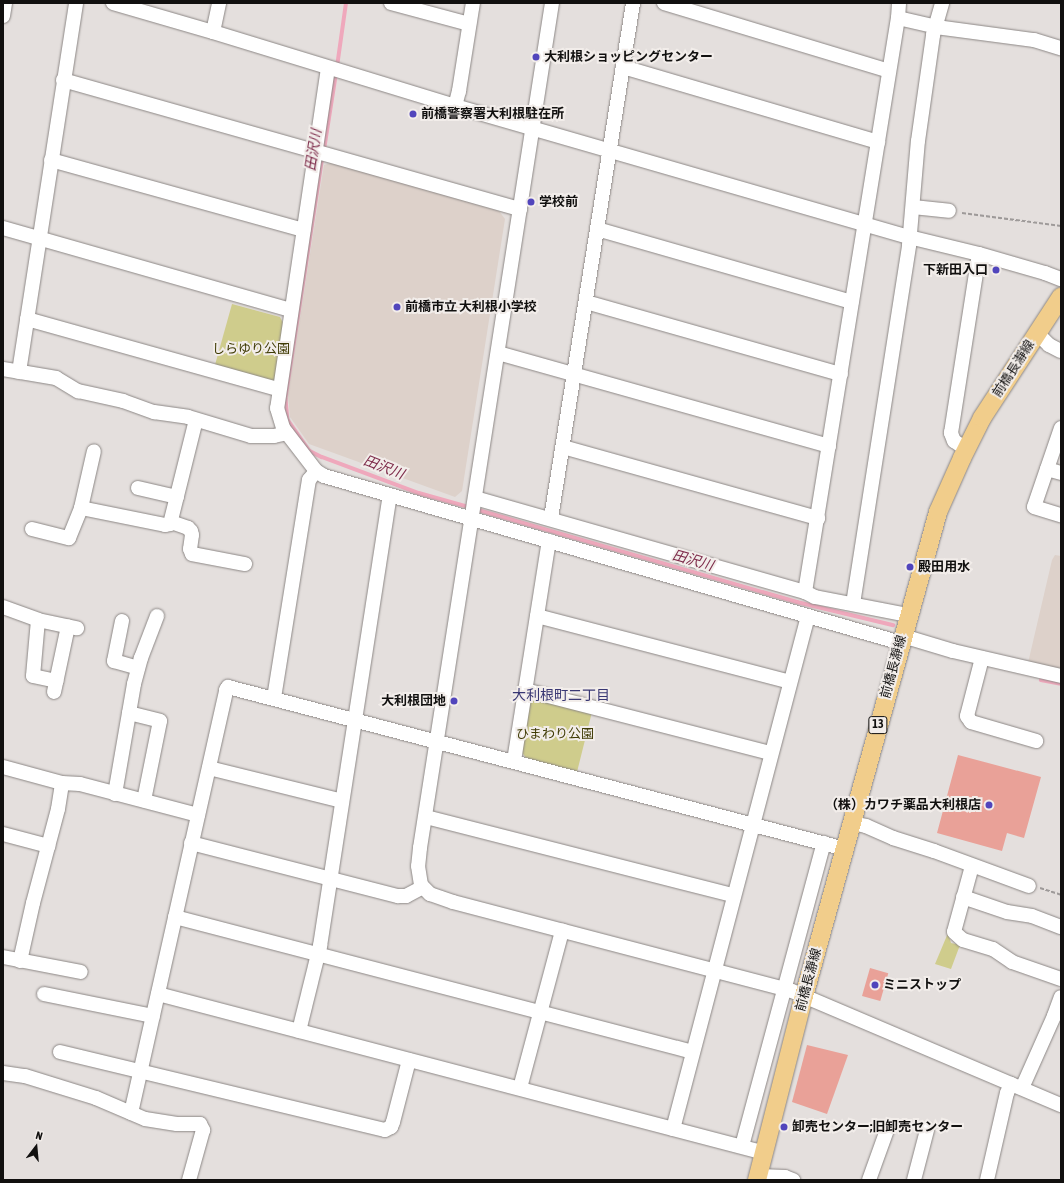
<!DOCTYPE html>
<meta charset="utf-8">
<style>
body{margin:0}
#map{position:relative;width:1064px;height:1183px;overflow:hidden;background:#e4dfdd;font-family:"Asap Condensed","Noto Sans JP",sans-serif}
div>[style]{position:absolute}
.built>*{inset:0;background:#ddd1ca}
.green>*{inset:0;background:#cfcc8c}
.stream>*{height:3.5px;margin:-1.75px;padding:0 1.75px;transform-origin:1.75px;border-radius:1.75px;background:#efa8bc}
.building>*{inset:0;background:#e9a198;transform-origin:0 0}
.path>*{height:2px;margin-top:-1px;transform-origin:0;background:repeating-linear-gradient(90deg,#9e9a99 0 4px,transparent 0 6px)}
.roads{filter:drop-shadow(0 0 1px #8c8785) drop-shadow(0 0 1px #8c8785)}
.minor>*{height:14px;margin:-7px;padding:0 7px;transform-origin:7px;border-radius:7px;background:#fff}
.major>*{height:18px;margin:-9px;padding:0 9px;transform-origin:9px;border-radius:9px;background:#f1cd8b}
.dots>*{width:11px;height:11px;translate:-50% -50%;box-sizing:border-box;border:2px solid #f2edea;border-radius:50%}
span{translate:-50% -50%;white-space:nowrap;text-align:center;line-height:1.15;-webkit-text-stroke:4px #f2edea;paint-order:stroke}
.shield-label span{padding:1px 3px;background:#f2edea;border:1px solid;border-radius:3px;-webkit-text-stroke-width:0}
.shield-label{font-size:12px;color:#11100f;font-weight:700}
.poi-label{font-size:13px;color:#11100f;font-weight:700}
.left{translate:0 -50%;text-align:left}
.right{translate:-100% -50%;text-align:right}
.park-label{font-size:13px;color:#403c06}
.street-label{font-size:13px;color:#11100f}
.water-label{font-size:14px;color:#7e2c4b;font-style:italic}
.neighbourhood-label{font-size:14px;color:#393773}
.frame{position:absolute;inset:0;border:4px solid #11100f;pointer-events:none}
.north{position:absolute;left:16px;top:1127px;width:40px;height:40px;-webkit-text-stroke:3px #f2edea;paint-order:stroke;rotate:16deg;font-size:11px;font-weight:700;line-height:16px;text-align:center;color:#11100f}
.north::after{content:'';display:block;margin:auto;width:14px;height:18px;background:#11100f;clip-path:polygon(50% 0,100% 100%,50% 72%,0 100%)}
</style>
<div id="map">
<div class="built">
<i style="clip-path:polygon(333px 162px,499px 211px,505px 219px,462px 491px,455px 497px,309px 444px,290px 417px,288px 395px,324px 165px)"></i>
<i style="clip-path:polygon(1055px 555px,1061px 556px,1061px 671px,1028px 663px,1052px 560px)"></i>
</div>
<div class="green">
<i style="clip-path:polygon(232px 304px,280px 317px,284px 325px,276px 383px,213px 372px)"></i>
<i style="clip-path:polygon(536px 697px,592px 712px,577px 772px,526px 758px,521px 751px,530px 700px)"></i>
<i style="clip-path:polygon(948px 933px,951px 943px,960px 945px,951px 969px,935px 964px)"></i>
</div>
<div class="stream">
<i style="left:337px;top:67px;width:65px;rotate:-82deg"></i>
<i style="left:324px;top:150px;width:78px;rotate:-81.1deg"></i>
<i style="left:323px;top:156px;width:246px;rotate:98.7deg"></i>
<i style="left:286px;top:399px;width:21px;rotate:85deg"></i>
<i style="left:288px;top:420px;width:38px;rotate:55deg"></i>
<i style="left:310px;top:451px;width:13px;rotate:27deg"></i>
<i style="left:322px;top:457px;width:103px;rotate:20.4deg"></i>
<i style="left:419px;top:493px;width:52px;rotate:15.6deg"></i>
<i style="left:475px;top:509px;width:335px;rotate:16.1deg"></i>
<i style="left:797px;top:602px;width:99px;rotate:13.5deg"></i>
<i style="left:1041px;top:680px;width:20px;rotate:11deg"></i>
</div>
<div class="building">
<i style="clip-path:polygon(958px 755px,1041px 777px,1024px 838px,1007px 833px,1002px 851px,937px 833px)"></i>
<i style="left:870px;top:968px;width:19px;height:29px;rotate:16deg"></i>
<i style="clip-path:polygon(807px 1045px,848px 1055px,827px 1114px,792px 1102px)"></i>
</div>
<div class="path">
<i style="left:962px;top:213px;width:100px;rotate:7.5deg"></i>
<i style="left:1040px;top:888px;width:22px;rotate:18deg"></i>
</div>
<div class="roads">
<div class="minor">
<i style="left:113px;top:3px;width:104px;rotate:16.2deg"></i>
<i style="left:213px;top:32px;width:253px;rotate:17deg"></i>
<i style="left:455px;top:106px;width:473px;rotate:16.1deg"></i>
<i style="left:909px;top:237px;width:72px;rotate:13.7deg"></i>
<i style="left:979px;top:254px;width:69px;rotate:16.1deg"></i>
<i style="left:1045px;top:273px;width:17px;rotate:21deg"></i>
<i style="left:391px;top:3px;width:81px;rotate:15.1deg"></i>
<i style="left:552px;top:3px;width:855px;rotate:98.88deg"></i>
<i style="left:420px;top:848px;width:18px;rotate:96deg"></i>
<i style="left:418px;top:866px;width:19px;rotate:81deg"></i>
<i style="left:421px;top:885px;width:13px;rotate:45deg"></i>
<i style="left:430px;top:894px;width:24px;rotate:19deg"></i>
<i style="left:453px;top:902px;width:350px;rotate:14.7deg"></i>
<i style="left:792px;top:991px;width:292px;rotate:23deg"></i>
<i style="left:664px;top:3px;width:235px;rotate:16.8deg"></i>
<i style="left:3px;top:16px;width:13px;rotate:-81deg"></i>
<i style="left:898px;top:18px;width:39px;rotate:13deg"></i>
<i style="left:936px;top:27px;width:99px;rotate:7.6deg"></i>
<i style="left:1034px;top:40px;width:28px;rotate:17deg"></i>
<i style="left:213px;top:32px;width:30px;rotate:-78deg"></i>
<i style="left:623px;top:67px;width:266px;rotate:16.4deg"></i>
<i style="left:328px;top:68px;width:344px;rotate:98.5deg"></i>
<i style="left:277px;top:408px;width:21px;rotate:73deg"></i>
<i style="left:283px;top:428px;width:54px;rotate:52.5deg"></i>
<i style="left:316px;top:471px;width:9px;rotate:32deg"></i>
<i style="left:324px;top:476px;width:601px;rotate:16.14deg"></i>
<i style="left:63px;top:80px;width:475px;rotate:15.8deg"></i>
<i style="left:455px;top:106px;width:16px;rotate:-75deg"></i>
<i style="left:459px;top:91px;width:89px;rotate:-81deg"></i>
<i style="left:51px;top:160px;width:262px;rotate:15.5deg"></i>
<i style="left:913px;top:207px;width:36px;rotate:6deg"></i>
<i style="left:3px;top:228px;width:299px;rotate:15.9deg"></i>
<i style="left:597px;top:229px;width:265px;rotate:16deg"></i>
<i style="left:586px;top:302px;width:265px;rotate:15.8deg"></i>
<i style="left:27px;top:319px;width:261px;rotate:15.6deg"></i>
<i style="left:1037px;top:333px;width:17px;rotate:45deg"></i>
<i style="left:1049px;top:345px;width:13px;rotate:27deg"></i>
<i style="left:498px;top:353px;width:344px;rotate:15.7deg"></i>
<i style="left:3px;top:369px;width:54px;rotate:9.6deg"></i>
<i style="left:56px;top:378px;width:26px;rotate:31deg"></i>
<i style="left:78px;top:391px;width:46px;rotate:12.5deg"></i>
<i style="left:123px;top:401px;width:33px;rotate:20deg"></i>
<i style="left:154px;top:412px;width:34px;rotate:8deg"></i>
<i style="left:188px;top:417px;width:66px;rotate:16.8deg"></i>
<i style="left:251px;top:436px;width:23px"></i>
<i style="left:274px;top:436px;width:13px;rotate:-13deg"></i>
<i style="left:19px;top:372px;width:373px;rotate:-81.2deg"></i>
<i style="left:1061px;top:428px;width:83px;rotate:108.9deg"></i>
<i style="left:1034px;top:507px;width:28px;rotate:17deg"></i>
<i style="left:563px;top:447px;width:265px;rotate:15.6deg"></i>
<i style="left:966px;top:449px;width:14px;rotate:-146deg"></i>
<i style="left:954px;top:441px;width:9px;rotate:-111deg"></i>
<i style="left:951px;top:433px;width:181px;rotate:-81.1deg"></i>
<i style="left:1047px;top:469px;width:15px;rotate:16deg"></i>
<i style="left:138px;top:488px;width:40px;rotate:13deg"></i>
<i style="left:475px;top:498px;width:343px;rotate:15.9deg"></i>
<i style="left:805px;top:592px;width:11px;rotate:27deg"></i>
<i style="left:815px;top:597px;width:95px;rotate:11deg"></i>
<i style="left:81px;top:508px;width:58px;rotate:-77.2deg"></i>
<i style="left:551px;top:518px;width:521px;rotate:-80.95deg"></i>
<i style="left:171px;top:522px;width:18px;rotate:19deg"></i>
<i style="left:188px;top:528px;width:4px;rotate:45deg"></i>
<i style="left:191px;top:531px;width:4px;rotate:76deg"></i>
<i style="left:192px;top:535px;width:14px;rotate:98deg"></i>
<i style="left:190px;top:549px;width:5px;rotate:68deg"></i>
<i style="left:192px;top:554px;width:54px;rotate:10.7deg"></i>
<i style="left:32px;top:529px;width:38px;rotate:14deg"></i>
<i style="left:69px;top:538px;width:32px;rotate:-68deg"></i>
<i style="left:81px;top:508px;width:86px;rotate:11.4deg"></i>
<i style="left:165px;top:525px;width:5px;rotate:-11deg"></i>
<i style="left:170px;top:524px;width:107px;rotate:-76deg"></i>
<i style="left:805px;top:592px;width:581px;rotate:-80.8deg"></i>
<i style="left:898px;top:18px;width:15px;rotate:-86deg"></i>
<i style="left:853px;top:604px;width:363px;rotate:-81.1deg"></i>
<i style="left:909px;top:245px;width:104px;rotate:-85.1deg"></i>
<i style="left:918px;top:141px;width:107px;rotate:-81.9deg"></i>
<i style="left:933px;top:35px;width:33px;rotate:-74deg"></i>
<i style="left:3px;top:607px;width:37px;rotate:20deg"></i>
<i style="left:38px;top:620px;width:40px;rotate:12deg"></i>
<i style="left:537px;top:616px;width:261px;rotate:14.6deg"></i>
<i style="left:38px;top:620px;width:56px;rotate:95.1deg"></i>
<i style="left:33px;top:676px;width:24px;rotate:12deg"></i>
<i style="left:122px;top:621px;width:41px;rotate:101.3deg"></i>
<i style="left:114px;top:661px;width:25px;rotate:16deg"></i>
<i style="left:903px;top:636px;width:52px;rotate:16.7deg"></i>
<i style="left:953px;top:651px;width:111px;rotate:13deg"></i>
<i style="left:982px;top:658px;width:60px;rotate:104.5deg"></i>
<i style="left:967px;top:716px;width:7px;rotate:56deg"></i>
<i style="left:971px;top:722px;width:68px;rotate:16.3deg"></i>
<i style="left:525px;top:690px;width:254px;rotate:14.4deg"></i>
<i style="left:54px;top:692px;width:67px;rotate:-78deg"></i>
<i style="left:274px;top:698px;width:221px;rotate:-80.9deg"></i>
<i style="left:309px;top:480px;width:11px;rotate:-52deg"></i>
<i style="left:129px;top:713px;width:32px;rotate:14deg"></i>
<i style="left:160px;top:721px;width:81px;rotate:101.4deg"></i>
<i style="left:514px;top:761px;width:223px;rotate:-81deg"></i>
<i style="left:3px;top:767px;width:61px;rotate:15.2deg"></i>
<i style="left:62px;top:783px;width:18px;rotate:3deg"></i>
<i style="left:80px;top:784px;width:122px;rotate:14.7deg"></i>
<i style="left:209px;top:768px;width:137px;rotate:13.9deg"></i>
<i style="left:115px;top:794px;width:112px;rotate:-80.2deg"></i>
<i style="left:134px;top:684px;width:27px;rotate:-75deg"></i>
<i style="left:141px;top:658px;width:45px;rotate:-69.1deg"></i>
<i style="left:426px;top:817px;width:317px;rotate:14.3deg"></i>
<i style="left:852px;top:823px;width:14px;rotate:12deg"></i>
<i style="left:866px;top:826px;width:30px;rotate:24deg"></i>
<i style="left:893px;top:838px;width:43px;rotate:17.6deg"></i>
<i style="left:934px;top:851px;width:101px;rotate:20.2deg"></i>
<i style="left:3px;top:834px;width:47px;rotate:14.9deg"></i>
<i style="left:191px;top:843px;width:214px;rotate:14.4deg"></i>
<i style="left:398px;top:896px;width:8px"></i>
<i style="left:406px;top:896px;width:19px;rotate:-28deg"></i>
<i style="left:972px;top:866px;width:68px;rotate:105.3deg"></i>
<i style="left:954px;top:932px;width:12px;rotate:42deg"></i>
<i style="left:963px;top:940px;width:31px;rotate:17deg"></i>
<i style="left:993px;top:949px;width:23px;rotate:34deg"></i>
<i style="left:1012px;top:962px;width:52px;rotate:19.1deg"></i>
<i style="left:963px;top:897px;width:46px;rotate:18.8deg"></i>
<i style="left:1007px;top:912px;width:25px;rotate:9deg"></i>
<i style="left:1032px;top:916px;width:31px;rotate:21deg"></i>
<i style="left:175px;top:917px;width:535px;rotate:14.61deg"></i>
<i style="left:3px;top:957px;width:79px;rotate:10.9deg"></i>
<i style="left:20px;top:961px;width:59px;rotate:-77.4deg"></i>
<i style="left:33px;top:903px;width:97px;rotate:-75.1deg"></i>
<i style="left:58px;top:809px;width:26px;rotate:-81deg"></i>
<i style="left:44px;top:994px;width:111px;rotate:11.4deg"></i>
<i style="left:158px;top:994px;width:627px;rotate:14.68deg"></i>
<i style="left:299px;top:1031px;width:88px;rotate:-76.1deg"></i>
<i style="left:320px;top:946px;width:456px;rotate:-81.2deg"></i>
<i style="left:60px;top:1052px;width:334px;rotate:13.5deg"></i>
<i style="left:385px;top:1130px;width:7px;rotate:-27deg"></i>
<i style="left:391px;top:1127px;width:5px;rotate:-68deg"></i>
<i style="left:393px;top:1122px;width:64px;rotate:-75.5deg"></i>
<i style="left:3px;top:1073px;width:22px;rotate:8deg"></i>
<i style="left:25px;top:1076px;width:74px;rotate:17.2deg"></i>
<i style="left:96px;top:1098px;width:53px;rotate:23.2deg"></i>
<i style="left:145px;top:1119px;width:32px;rotate:9deg"></i>
<i style="left:177px;top:1124px;width:23px"></i>
<i style="left:200px;top:1124px;width:7px;rotate:63deg"></i>
<i style="left:203px;top:1130px;width:52px;rotate:105.6deg"></i>
<i style="left:520px;top:1088px;width:163px;rotate:-75deg"></i>
<i style="left:1022px;top:1088px;width:79px;rotate:-66deg"></i>
<i style="left:1054px;top:1016px;width:20px;rotate:-70deg"></i>
<i style="left:131px;top:1113px;width:434px;rotate:-77.3deg"></i>
<i style="left:226px;top:690px;width:4px;rotate:-56deg"></i>
<i style="left:228px;top:687px;width:638px;rotate:14.71deg"></i>
<i style="left:673px;top:1129px;width:530px;rotate:-75.26deg"></i>
<i style="left:742px;top:1146px;width:314px;rotate:-74.9deg"></i>
<i style="left:759px;top:1176px;width:26px;rotate:2deg"></i>
<i style="left:785px;top:1177px;width:9px;rotate:21deg"></i>
<i style="left:869px;top:1180px;width:53px;rotate:-70.2deg"></i>
<i style="left:914px;top:1180px;width:52px;rotate:-75.4deg"></i>
<i style="left:987px;top:1180px;width:89px;rotate:-77.1deg"></i>
<i style="left:1007px;top:1093px;width:10px;rotate:-66deg"></i>
</div>
<div class="major">
<i style="left:757px;top:1180px;width:190px;rotate:-75.7deg"></i>
<i style="left:804px;top:996px;width:502px;rotate:-74.52deg"></i>
<i style="left:938px;top:512px;width:59px;rotate:-66deg"></i>
<i style="left:962px;top:458px;width:45px;rotate:-63.4deg"></i>
<i style="left:982px;top:418px;width:145px;rotate:-56.9deg"></i>
</div>
</div>
<div class="dots">
<i style="left:536px;top:57px;background:#5145bc"></i>
<i style="left:413px;top:114px;background:#5145bc"></i>
<i style="left:531px;top:202px;background:#5145bc"></i>
<i style="left:996px;top:270px;background:#5145bc"></i>
<i style="left:397px;top:307px;background:#5145bc"></i>
<i style="left:910px;top:567px;background:#5145bc"></i>
<i style="left:454px;top:701px;background:#5145bc"></i>
<i style="left:989px;top:805px;background:#5145bc"></i>
<i style="left:875px;top:985px;background:#5145bc"></i>
<i style="left:784px;top:1127px;background:#5145bc"></i>
</div>
<div class="shield-label">
<span style="left:878px;top:725px">13</span>
</div>
<div class="poi-label">
<span class="left" style="left:544px;top:57px">大利根ショッピングセンター</span>
<span class="left" style="left:421px;top:114px">前橋警察署大利根駐在所</span>
<span class="left" style="left:539px;top:202px">学校前</span>
<span class="right" style="left:988px;top:270px">下新田入口</span>
<span class="left" style="left:405px;top:307px">前橋市立 大利根小学校</span>
<span class="left" style="left:918px;top:567px">殿田用水</span>
<span class="right" style="left:446px;top:701px">大利根団地</span>
<span class="right" style="left:981px;top:805px">（株）カワチ薬品大利根店</span>
<span class="left" style="left:883px;top:985px">ミニストップ</span>
<span class="left" style="left:792px;top:1127px">卸売センター;旧卸売センター</span>
</div>
<div class="park-label">
<span style="left:251px;top:349px">しらゆり公園</span>
<span style="left:555px;top:734px">ひまわり公園</span>
</div>
<div class="street-label">
<span style="left:1014px;top:369px;rotate:-57deg">前橋長瀞線</span>
<span style="left:894px;top:667px;rotate:-75deg">前橋長瀞線</span>
<span style="left:809px;top:980px;rotate:-75deg">前橋長瀞線</span>
</div>
<div class="water-label">
<span style="left:313px;top:150px;rotate:-81deg">田沢川</span>
<span style="left:384px;top:467px;rotate:21deg">田沢川</span>
<span style="left:693px;top:560px;rotate:16deg">田沢川</span>
</div>
<div class="neighbourhood-label">
<span style="left:561px;top:695px">大利根町二丁目</span>
</div>
<div class="frame"></div>
<div class="north">N</div>
</div>
